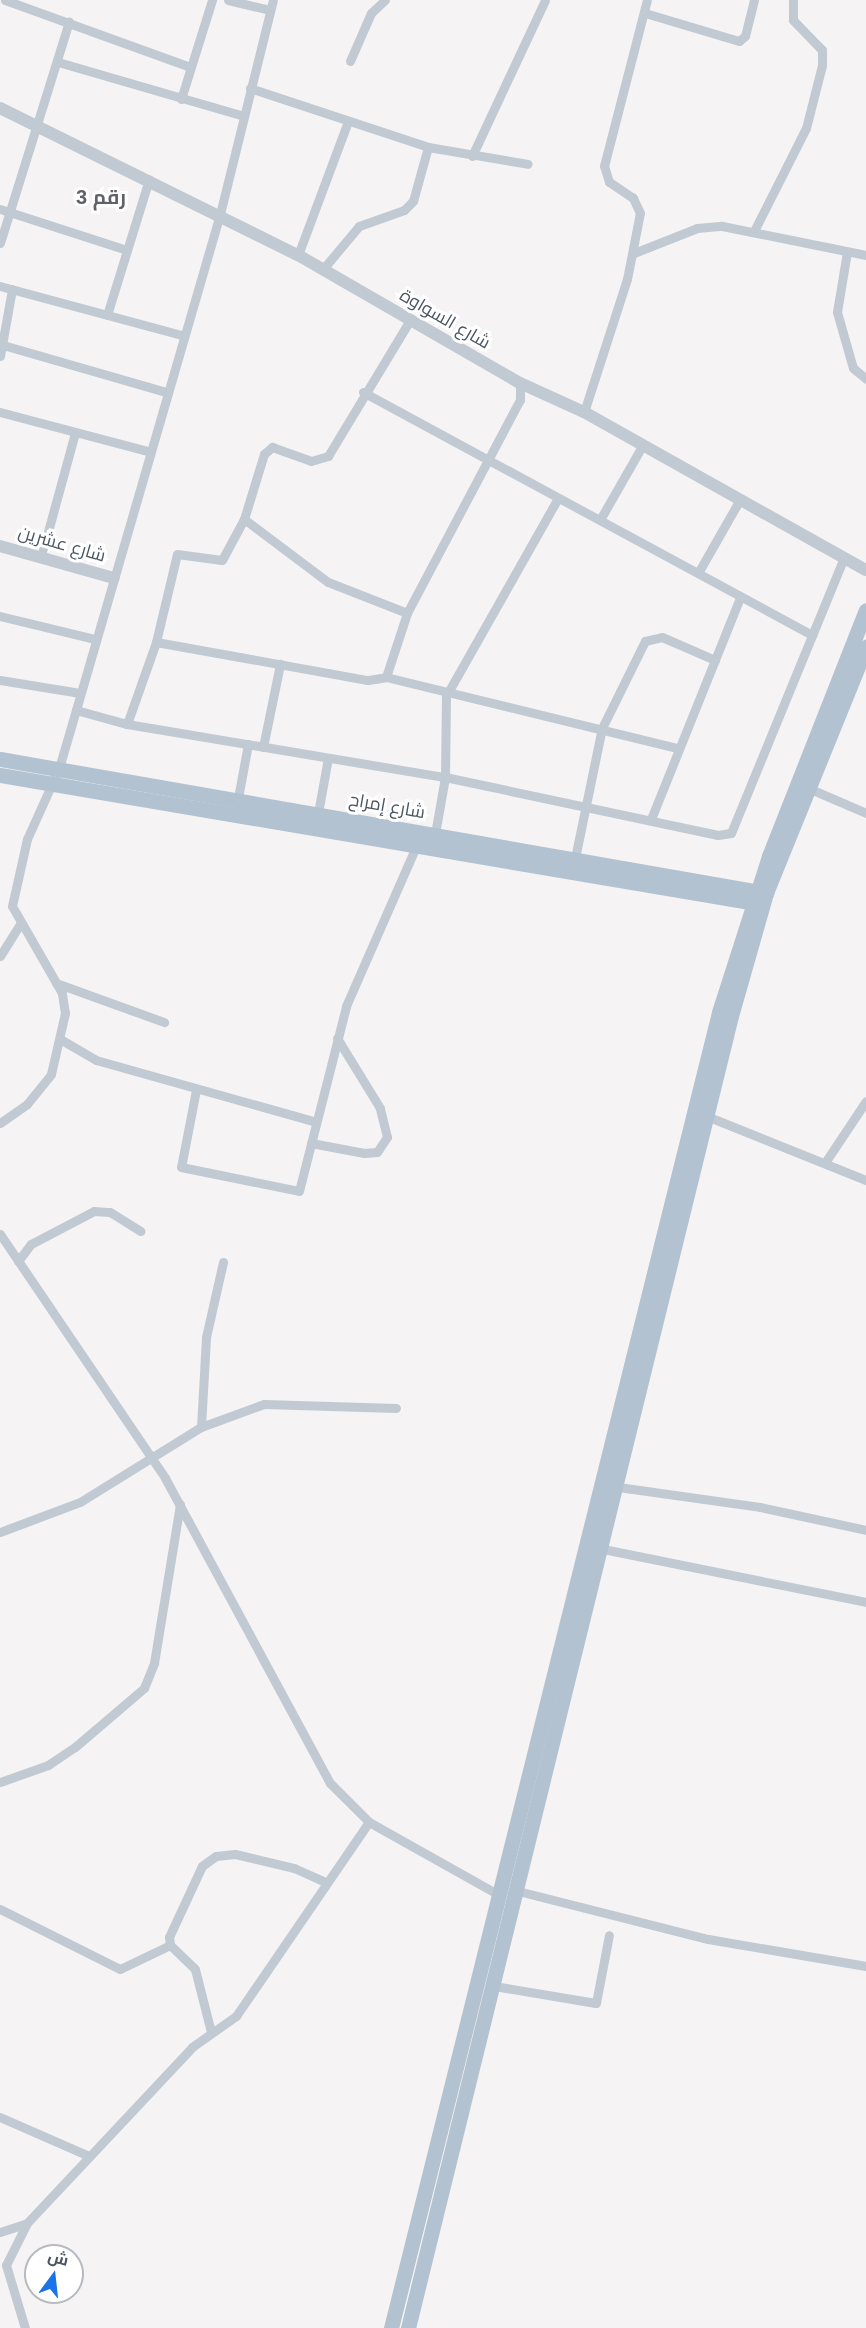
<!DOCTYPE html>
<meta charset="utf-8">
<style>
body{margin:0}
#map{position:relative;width:866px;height:2328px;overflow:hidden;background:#f5f3f3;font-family:Helvetica,Cairo,sans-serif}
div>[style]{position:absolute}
.minor>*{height:9px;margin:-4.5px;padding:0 4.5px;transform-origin:4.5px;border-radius:4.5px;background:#c1cad2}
.tertiary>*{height:12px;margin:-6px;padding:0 6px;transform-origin:6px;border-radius:6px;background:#c1cad2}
.primary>*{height:15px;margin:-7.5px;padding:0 7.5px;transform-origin:7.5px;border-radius:7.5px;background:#b3c2d1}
span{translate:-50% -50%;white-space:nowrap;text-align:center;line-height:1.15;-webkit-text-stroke:6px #fff;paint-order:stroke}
.street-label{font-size:18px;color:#4a5661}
.neighbourhood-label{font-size:20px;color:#5f6368;font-weight:700}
.north{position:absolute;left:24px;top:2244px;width:60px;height:60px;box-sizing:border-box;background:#fff;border:2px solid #b7bbc0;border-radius:50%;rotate:15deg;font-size:16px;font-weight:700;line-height:24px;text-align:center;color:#4a5661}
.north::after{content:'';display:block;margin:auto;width:21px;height:27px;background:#1a73e8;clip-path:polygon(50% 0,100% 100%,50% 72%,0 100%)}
</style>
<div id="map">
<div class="minor">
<i style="left:5px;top:0;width:197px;rotate:19.9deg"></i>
<i style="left:228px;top:0;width:43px;rotate:13.4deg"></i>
<i style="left:645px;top:13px;width:98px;rotate:16.6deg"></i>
<i style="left:739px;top:41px;width:8px;rotate:-40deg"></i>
<i style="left:745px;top:36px;width:37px;rotate:-76deg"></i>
<i style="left:350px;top:61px;width:52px;rotate:-66.4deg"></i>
<i style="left:371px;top:13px;width:19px;rotate:-43deg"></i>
<i style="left:58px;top:62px;width:191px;rotate:16.2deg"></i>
<i style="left:250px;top:88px;width:188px;rotate:18.3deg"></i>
<i style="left:428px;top:147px;width:101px;rotate:9.6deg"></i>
<i style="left:181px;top:99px;width:104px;rotate:-72.6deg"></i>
<i style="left:472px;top:156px;width:172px;rotate:-64.9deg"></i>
<i style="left:0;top:209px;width:130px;rotate:17.9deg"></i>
<i style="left:755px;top:229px;width:113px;rotate:-63.2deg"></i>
<i style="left:806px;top:128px;width:65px;rotate:-75.7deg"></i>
<i style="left:822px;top:65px;width:15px;rotate:-90deg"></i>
<i style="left:822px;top:50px;width:42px;rotate:-134deg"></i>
<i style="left:793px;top:20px;width:20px;rotate:-90deg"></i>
<i style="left:0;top:243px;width:232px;rotate:-72.7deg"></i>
<i style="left:847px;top:252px;width:61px;rotate:99.5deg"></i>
<i style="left:837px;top:312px;width:58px;rotate:74.1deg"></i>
<i style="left:853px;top:368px;width:17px;rotate:40deg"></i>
<i style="left:634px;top:253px;width:68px;rotate:-21.6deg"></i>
<i style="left:697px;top:228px;width:25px;rotate:-5deg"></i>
<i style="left:722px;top:226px;width:147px;rotate:11.4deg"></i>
<i style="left:298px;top:255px;width:140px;rotate:-69.5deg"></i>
<i style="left:323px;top:269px;width:56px;rotate:-50.1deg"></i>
<i style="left:359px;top:226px;width:48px;rotate:-19.6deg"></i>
<i style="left:404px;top:210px;width:13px;rotate:-45deg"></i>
<i style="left:413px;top:201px;width:56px;rotate:-74.5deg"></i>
<i style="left:0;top:286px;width:188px;rotate:15.1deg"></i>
<i style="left:107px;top:315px;width:142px;rotate:-72.8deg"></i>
<i style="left:3px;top:345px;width:170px;rotate:16.1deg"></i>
<i style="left:0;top:356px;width:68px;rotate:-79.8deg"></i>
<i style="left:363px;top:392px;width:511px;rotate:28.42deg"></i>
<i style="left:0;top:412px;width:153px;rotate:14.8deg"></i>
<i style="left:584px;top:412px;width:140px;rotate:-72.1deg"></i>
<i style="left:627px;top:279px;width:67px;rotate:-78.9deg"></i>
<i style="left:640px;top:213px;width:17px;rotate:-115deg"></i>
<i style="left:633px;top:198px;width:29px;rotate:-146deg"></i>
<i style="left:609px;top:182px;width:17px;rotate:-107deg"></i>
<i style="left:604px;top:166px;width:171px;rotate:-75.5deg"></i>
<i style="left:601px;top:518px;width:83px;rotate:-60.3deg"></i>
<i style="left:244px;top:519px;width:105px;rotate:36.9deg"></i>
<i style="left:328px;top:582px;width:85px;rotate:21.4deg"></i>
<i style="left:41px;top:557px;width:129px;rotate:-74.7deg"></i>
<i style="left:698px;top:573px;width:83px;rotate:-60.3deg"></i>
<i style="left:0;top:616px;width:98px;rotate:13.6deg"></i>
<i style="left:156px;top:642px;width:90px;rotate:-76.6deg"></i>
<i style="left:177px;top:554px;width:45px;rotate:7.6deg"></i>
<i style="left:222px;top:560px;width:47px;rotate:-61.8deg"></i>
<i style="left:244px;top:519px;width:68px;rotate:-72.9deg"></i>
<i style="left:264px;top:454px;width:11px;rotate:-41deg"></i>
<i style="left:272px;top:447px;width:41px;rotate:19.7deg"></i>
<i style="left:311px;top:461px;width:18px;rotate:-16deg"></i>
<i style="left:328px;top:456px;width:159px;rotate:-58.9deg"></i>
<i style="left:386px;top:677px;width:67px;rotate:-71.8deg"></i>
<i style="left:407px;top:613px;width:241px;rotate:-62.1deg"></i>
<i style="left:520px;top:400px;width:17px;rotate:-90deg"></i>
<i style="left:0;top:680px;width:81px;rotate:9.2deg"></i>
<i style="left:76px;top:710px;width:53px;rotate:15.4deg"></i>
<i style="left:127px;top:724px;width:322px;rotate:9.5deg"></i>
<i style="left:445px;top:777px;width:279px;rotate:12deg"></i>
<i style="left:718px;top:835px;width:13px;rotate:-9deg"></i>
<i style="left:731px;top:833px;width:298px;rotate:-67.7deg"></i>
<i style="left:127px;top:724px;width:87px;rotate:-70.5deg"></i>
<i style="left:156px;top:642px;width:215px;rotate:10.2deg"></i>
<i style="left:368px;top:680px;width:18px;rotate:-9deg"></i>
<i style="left:386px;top:677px;width:301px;rotate:13.7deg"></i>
<i style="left:263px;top:747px;width:85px;rotate:-78.4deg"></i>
<i style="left:808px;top:788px;width:63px;rotate:23.3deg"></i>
<i style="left:238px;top:798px;width:55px;rotate:-79.5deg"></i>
<i style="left:318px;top:813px;width:56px;rotate:-79.7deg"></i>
<i style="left:651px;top:819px;width:238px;rotate:-68.1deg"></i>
<i style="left:435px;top:834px;width:58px;rotate:-80deg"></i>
<i style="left:445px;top:777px;width:81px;rotate:-89.3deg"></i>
<i style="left:446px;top:696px;width:227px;rotate:-60.5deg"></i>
<i style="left:575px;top:858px;width:133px;rotate:-78.3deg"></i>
<i style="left:602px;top:728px;width:97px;rotate:-63.7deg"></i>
<i style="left:645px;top:641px;width:17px;rotate:-13deg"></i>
<i style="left:662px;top:637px;width:58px;rotate:23.5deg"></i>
<i style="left:0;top:956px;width:38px;rotate:-58deg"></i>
<i style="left:56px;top:983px;width:115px;rotate:19.9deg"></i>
<i style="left:60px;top:1039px;width:42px;rotate:30.3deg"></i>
<i style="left:96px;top:1060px;width:225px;rotate:15.7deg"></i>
<i style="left:196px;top:1090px;width:78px;rotate:101deg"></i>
<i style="left:181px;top:1167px;width:120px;rotate:11.5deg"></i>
<i style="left:299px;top:1191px;width:191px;rotate:-75.7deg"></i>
<i style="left:346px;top:1006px;width:177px;rotate:-66.3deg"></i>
<i style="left:704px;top:1115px;width:175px;rotate:21.9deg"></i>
<i style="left:0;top:1123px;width:33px;rotate:-35deg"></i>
<i style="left:27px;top:1104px;width:38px;rotate:-51deg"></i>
<i style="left:51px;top:1074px;width:63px;rotate:-77.1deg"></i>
<i style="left:65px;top:1013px;width:20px;rotate:-99deg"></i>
<i style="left:62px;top:993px;width:100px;rotate:-119.9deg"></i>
<i style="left:12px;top:906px;width:69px;rotate:-77.4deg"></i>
<i style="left:27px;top:839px;width:78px;rotate:-65.7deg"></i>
<i style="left:59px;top:768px;width:60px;rotate:-73.7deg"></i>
<i style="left:76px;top:710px;width:516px;rotate:-73.81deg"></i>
<i style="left:220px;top:214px;width:220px;rotate:-76.1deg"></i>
<i style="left:311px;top:1143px;width:54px;rotate:10.7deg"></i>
<i style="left:364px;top:1153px;width:13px;rotate:-4deg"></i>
<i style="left:377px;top:1152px;width:18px;rotate:-56deg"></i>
<i style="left:387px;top:1137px;width:30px;rotate:-104deg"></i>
<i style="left:380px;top:1108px;width:82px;rotate:-121.6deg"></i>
<i style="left:826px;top:1161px;width:72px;rotate:-56.3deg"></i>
<i style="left:0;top:1234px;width:295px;rotate:55.9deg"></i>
<i style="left:165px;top:1478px;width:347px;rotate:61.6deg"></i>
<i style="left:330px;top:1783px;width:55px;rotate:45deg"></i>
<i style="left:369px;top:1822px;width:151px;rotate:29.3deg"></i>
<i style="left:18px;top:1261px;width:21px;rotate:-53deg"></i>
<i style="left:31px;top:1244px;width:71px;rotate:-27.6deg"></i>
<i style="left:94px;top:1211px;width:16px;rotate:4deg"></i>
<i style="left:110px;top:1212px;width:36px;rotate:32deg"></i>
<i style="left:201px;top:1427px;width:67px;rotate:-20.1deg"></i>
<i style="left:264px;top:1404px;width:132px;rotate:1.7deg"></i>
<i style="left:611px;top:1486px;width:150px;rotate:8deg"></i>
<i style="left:760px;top:1507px;width:108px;rotate:12.2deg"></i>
<i style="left:0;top:1532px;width:85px;rotate:-20.6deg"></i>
<i style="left:80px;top:1502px;width:142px;rotate:-31.8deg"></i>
<i style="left:201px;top:1427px;width:90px;rotate:-86.8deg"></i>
<i style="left:206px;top:1337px;width:77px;rotate:-77.2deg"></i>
<i style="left:598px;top:1548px;width:273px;rotate:11.4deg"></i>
<i style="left:0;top:1782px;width:51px;rotate:-19.5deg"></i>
<i style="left:48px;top:1765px;width:32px;rotate:-34deg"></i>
<i style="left:75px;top:1747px;width:91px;rotate:-40.5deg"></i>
<i style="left:144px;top:1688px;width:27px;rotate:-68deg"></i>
<i style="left:154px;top:1663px;width:161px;rotate:-80.7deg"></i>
<i style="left:518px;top:1891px;width:196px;rotate:14.2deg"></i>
<i style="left:708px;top:1939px;width:160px;rotate:9.7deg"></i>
<i style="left:0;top:1909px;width:134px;rotate:26.6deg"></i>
<i style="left:120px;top:1969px;width:55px;rotate:-25.6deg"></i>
<i style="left:494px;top:1986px;width:103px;rotate:9.5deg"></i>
<i style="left:596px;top:2003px;width:69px;rotate:-79.2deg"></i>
<i style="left:211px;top:2032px;width:65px;rotate:-104.3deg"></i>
<i style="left:195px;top:1969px;width:35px;rotate:-136deg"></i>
<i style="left:170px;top:1945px;width:8px;rotate:-97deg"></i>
<i style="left:169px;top:1937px;width:78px;rotate:-65.1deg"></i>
<i style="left:202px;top:1866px;width:17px;rotate:-36deg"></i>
<i style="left:216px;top:1856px;width:19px;rotate:-6deg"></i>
<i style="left:235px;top:1854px;width:61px;rotate:13.3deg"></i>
<i style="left:294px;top:1868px;width:34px;rotate:24deg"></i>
<i style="left:0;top:2117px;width:95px;rotate:23.6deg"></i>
<i style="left:0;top:2232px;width:28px;rotate:-18deg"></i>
<i style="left:25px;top:2328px;width:66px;rotate:-106.8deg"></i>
<i style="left:6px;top:2265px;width:47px;rotate:-63.4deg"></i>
<i style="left:27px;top:2223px;width:241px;rotate:-46.8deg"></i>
<i style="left:192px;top:2047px;width:54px;rotate:-35.2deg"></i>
<i style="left:236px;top:2016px;width:235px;rotate:-55.6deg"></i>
</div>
<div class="tertiary">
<i style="left:0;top:108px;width:332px;rotate:26.3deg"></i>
<i style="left:298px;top:255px;width:256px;rotate:30deg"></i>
<i style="left:520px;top:383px;width:70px;rotate:24.4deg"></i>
<i style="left:584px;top:412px;width:323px;rotate:29.3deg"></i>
<i style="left:0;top:546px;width:118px;rotate:15.7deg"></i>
</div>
<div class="primary">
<i style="left:0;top:759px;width:778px;rotate:9.92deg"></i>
<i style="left:0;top:775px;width:771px;rotate:9.63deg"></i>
<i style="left:391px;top:2328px;width:1356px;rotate:-76deg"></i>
<i style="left:719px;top:1012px;width:164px;rotate:-72.2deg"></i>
<i style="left:769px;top:856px;width:264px;rotate:-68.5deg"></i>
<i style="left:408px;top:2328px;width:1351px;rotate:-76.17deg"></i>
<i style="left:731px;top:1016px;width:128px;rotate:-74.1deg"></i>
<i style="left:766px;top:893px;width:266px;rotate:-67.9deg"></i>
</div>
<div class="street-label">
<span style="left:445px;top:319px;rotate:30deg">شارع السواوة</span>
<span style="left:62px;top:544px;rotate:16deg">شارع عشرين</span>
<span style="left:387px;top:806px;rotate:10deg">شارع إمراح</span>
</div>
<div class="neighbourhood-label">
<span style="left:101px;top:197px">رقم 3</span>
</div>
<div class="north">ش</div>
</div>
